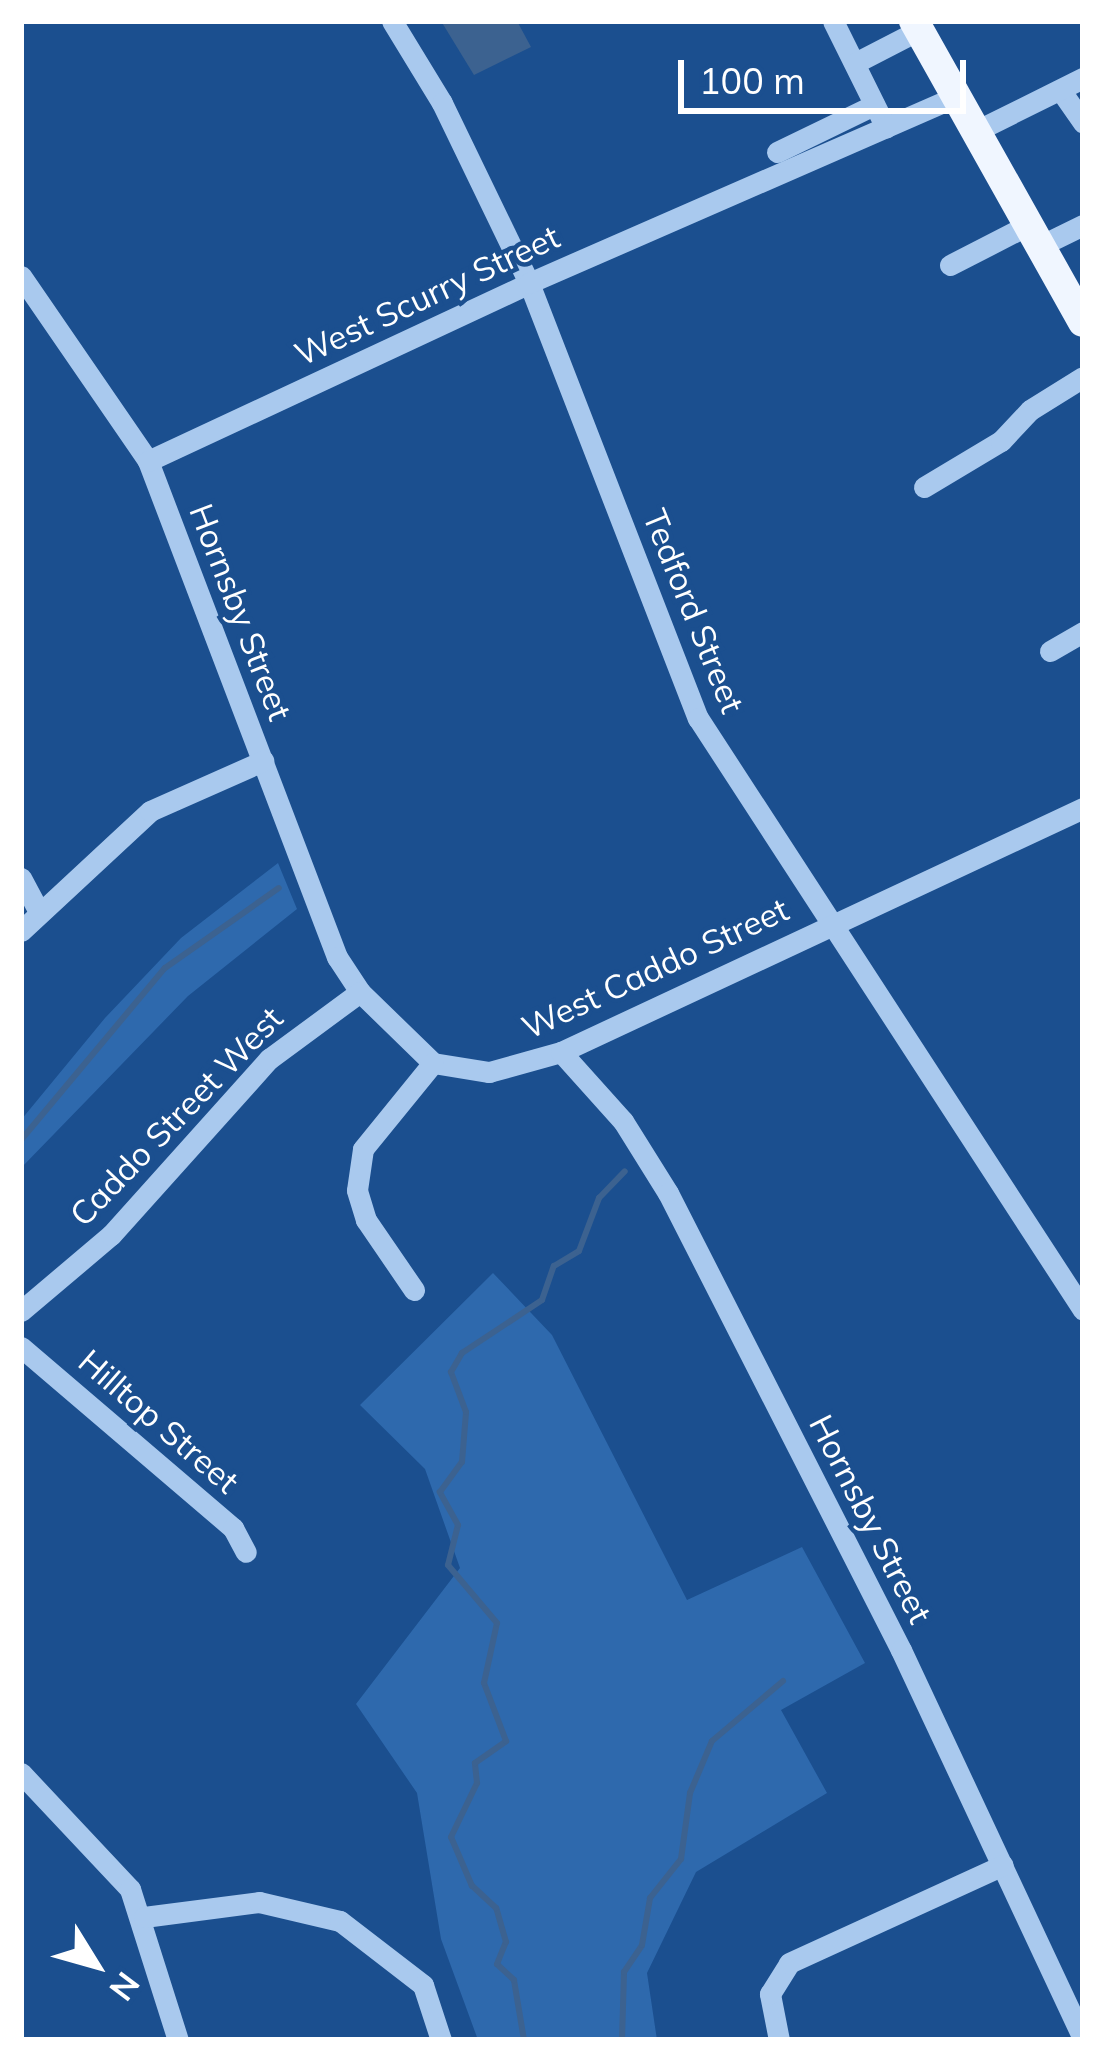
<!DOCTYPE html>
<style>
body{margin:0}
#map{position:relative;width:1104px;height:2061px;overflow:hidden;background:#1b4f8f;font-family:Mulish,sans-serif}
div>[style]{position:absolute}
.green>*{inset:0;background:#2e69ad}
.water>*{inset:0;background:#3c6290}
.stream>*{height:6px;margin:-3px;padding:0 3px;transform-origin:3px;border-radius:3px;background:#3c6290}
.minor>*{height:21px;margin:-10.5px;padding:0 10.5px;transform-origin:10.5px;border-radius:10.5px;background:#a9c9ee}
.major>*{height:30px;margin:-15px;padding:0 15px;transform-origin:15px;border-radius:15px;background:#f0f6ff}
span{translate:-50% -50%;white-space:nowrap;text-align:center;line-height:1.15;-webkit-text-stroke:9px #1b4f8f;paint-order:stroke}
.street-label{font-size:33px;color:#fff}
.frame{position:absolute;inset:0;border:24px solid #fff;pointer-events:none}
.north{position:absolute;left:36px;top:1905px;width:120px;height:120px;-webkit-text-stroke:9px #1b4f8f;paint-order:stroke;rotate:127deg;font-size:33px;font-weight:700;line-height:48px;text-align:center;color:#fff}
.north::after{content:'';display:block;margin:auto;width:42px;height:54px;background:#fff;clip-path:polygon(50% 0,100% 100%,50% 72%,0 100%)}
.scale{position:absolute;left:678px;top:60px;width:288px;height:54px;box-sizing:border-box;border:6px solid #fff;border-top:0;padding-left:15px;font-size:36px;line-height:42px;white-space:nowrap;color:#fff;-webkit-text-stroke:9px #1b4f8f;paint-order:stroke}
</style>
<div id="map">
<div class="green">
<i style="clip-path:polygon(278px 863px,297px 909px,188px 996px,21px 1168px,21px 1120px,105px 1018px,181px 938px)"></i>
<i style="clip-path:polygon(493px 1273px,552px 1335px,687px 1600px,802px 1547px,865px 1663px,781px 1710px,827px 1793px,696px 1872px,647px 1973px,657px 2040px,478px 2040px,441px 1939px,417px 1793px,356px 1704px,460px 1568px,425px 1469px,360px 1405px)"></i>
</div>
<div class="water">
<i style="clip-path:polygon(441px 21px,517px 21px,531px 47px,474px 75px)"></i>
</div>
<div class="stream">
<i style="left:21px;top:1140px;width:224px;rotate:-50.1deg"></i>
<i style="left:165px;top:968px;width:139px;rotate:-35.1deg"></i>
<i style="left:524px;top:2040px;width:61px;rotate:-99.5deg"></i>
<i style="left:514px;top:1980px;width:23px;rotate:-137deg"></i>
<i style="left:497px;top:1964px;width:24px;rotate:-68deg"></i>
<i style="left:506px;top:1942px;width:35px;rotate:-106deg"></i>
<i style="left:496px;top:1908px;width:33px;rotate:-137deg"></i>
<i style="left:472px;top:1886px;width:53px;rotate:-113.2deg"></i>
<i style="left:451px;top:1837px;width:60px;rotate:-64.3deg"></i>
<i style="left:477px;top:1783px;width:20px;rotate:-96deg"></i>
<i style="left:475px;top:1763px;width:38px;rotate:-35deg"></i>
<i style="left:506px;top:1741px;width:62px;rotate:-110.8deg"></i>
<i style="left:484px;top:1683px;width:61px;rotate:-77.8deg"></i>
<i style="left:497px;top:1623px;width:76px;rotate:-130.2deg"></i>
<i style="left:448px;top:1565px;width:41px;rotate:-76deg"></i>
<i style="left:458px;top:1525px;width:38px;rotate:-119deg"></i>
<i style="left:440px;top:1492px;width:37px;rotate:-54deg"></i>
<i style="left:462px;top:1462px;width:50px;rotate:-85.4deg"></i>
<i style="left:466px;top:1412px;width:43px;rotate:-110.6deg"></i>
<i style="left:451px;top:1372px;width:22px;rotate:-60deg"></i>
<i style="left:462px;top:1353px;width:96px;rotate:-33.5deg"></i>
<i style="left:542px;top:1300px;width:36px;rotate:-71deg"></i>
<i style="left:554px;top:1266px;width:29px;rotate:-31deg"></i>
<i style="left:579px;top:1251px;width:57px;rotate:-69.3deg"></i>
<i style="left:599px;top:1198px;width:37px;rotate:-46deg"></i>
<i style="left:622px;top:2040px;width:68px;rotate:-88.3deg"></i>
<i style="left:624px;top:1972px;width:32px;rotate:-56deg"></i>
<i style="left:642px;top:1945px;width:48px;rotate:-80.3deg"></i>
<i style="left:650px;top:1898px;width:50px;rotate:-51.5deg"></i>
<i style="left:681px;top:1859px;width:67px;rotate:-82.2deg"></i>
<i style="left:690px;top:1793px;width:56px;rotate:-67.1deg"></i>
<i style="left:712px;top:1741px;width:93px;rotate:-40.2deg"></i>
</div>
<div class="minor">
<i style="left:392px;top:21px;width:96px;rotate:58.6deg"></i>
<i style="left:442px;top:103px;width:200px;rotate:64.2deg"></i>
<i style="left:529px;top:283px;width:467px;rotate:68.8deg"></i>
<i style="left:698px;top:718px;width:706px;rotate:56.96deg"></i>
<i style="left:833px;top:21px;width:119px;rotate:63.6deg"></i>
<i style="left:855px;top:63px;width:72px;rotate:-27.3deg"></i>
<i style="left:1061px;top:91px;width:39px;rotate:55deg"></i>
<i style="left:974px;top:132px;width:122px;rotate:-26.4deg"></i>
<i style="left:777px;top:152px;width:108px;rotate:-25.9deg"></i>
<i style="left:1038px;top:247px;width:50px;rotate:-26.1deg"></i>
<i style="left:950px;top:265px;width:85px;rotate:-27.2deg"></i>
<i style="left:21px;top:276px;width:224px;rotate:55.5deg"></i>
<i style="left:148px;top:461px;width:531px;rotate:69.14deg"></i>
<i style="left:337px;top:957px;width:42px;rotate:56.7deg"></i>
<i style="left:360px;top:992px;width:102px;rotate:44.2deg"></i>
<i style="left:433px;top:1063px;width:57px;rotate:9.1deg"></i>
<i style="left:489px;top:1072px;width:75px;rotate:-15.5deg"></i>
<i style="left:561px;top:1052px;width:576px;rotate:-25.05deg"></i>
<i style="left:148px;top:461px;width:421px;rotate:-25deg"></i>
<i style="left:529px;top:283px;width:465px;rotate:-23.6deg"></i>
<i style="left:924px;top:487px;width:90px;rotate:-30.9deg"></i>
<i style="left:1001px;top:441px;width:42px;rotate:-46.9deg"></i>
<i style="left:1030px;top:410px;width:62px;rotate:-31.9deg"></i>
<i style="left:1050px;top:651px;width:38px;rotate:-30deg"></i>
<i style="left:21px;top:878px;width:38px;rotate:62deg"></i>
<i style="left:21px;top:931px;width:176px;rotate:-42.9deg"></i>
<i style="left:150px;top:811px;width:124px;rotate:-23.9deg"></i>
<i style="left:561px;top:1052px;width:93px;rotate:48.1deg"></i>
<i style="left:623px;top:1121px;width:85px;rotate:58deg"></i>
<i style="left:668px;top:1193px;width:513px;rotate:62.99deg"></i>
<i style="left:901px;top:1650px;width:429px;rotate:64.9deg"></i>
<i style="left:414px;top:1290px;width:85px;rotate:-124.4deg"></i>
<i style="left:366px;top:1220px;width:31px;rotate:-107deg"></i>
<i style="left:357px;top:1190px;width:41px;rotate:-81.7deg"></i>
<i style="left:363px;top:1149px;width:111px;rotate:-50.9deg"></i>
<i style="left:21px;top:1311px;width:118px;rotate:-40.2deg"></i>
<i style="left:111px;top:1235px;width:237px;rotate:-48.1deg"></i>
<i style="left:269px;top:1059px;width:113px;rotate:-36.4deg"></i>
<i style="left:21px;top:1347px;width:279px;rotate:40.5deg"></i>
<i style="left:233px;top:1528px;width:27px;rotate:62deg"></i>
<i style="left:21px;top:1773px;width:159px;rotate:46.8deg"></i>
<i style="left:130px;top:1889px;width:158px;rotate:72.4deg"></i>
<i style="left:144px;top:1917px;width:116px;rotate:-7.4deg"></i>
<i style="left:259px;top:1902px;width:83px;rotate:13.2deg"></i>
<i style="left:340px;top:1921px;width:105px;rotate:37.6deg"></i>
<i style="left:423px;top:1985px;width:58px;rotate:71.9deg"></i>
<i style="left:779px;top:2040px;width:47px;rotate:-101.1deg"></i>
<i style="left:770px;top:1994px;width:36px;rotate:-58deg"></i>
<i style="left:789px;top:1963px;width:235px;rotate:-24.6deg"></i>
</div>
<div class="major">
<i style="left:914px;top:21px;width:345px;rotate:60.7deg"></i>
</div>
<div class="street-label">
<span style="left:427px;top:295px;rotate:-25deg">West Scurry Street</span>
<span style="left:694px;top:611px;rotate:68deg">Tedford Street</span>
<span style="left:241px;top:612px;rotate:69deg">Hornsby Street</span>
<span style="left:655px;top:968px;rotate:-25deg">West Caddo Street</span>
<span style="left:176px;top:1116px;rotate:-46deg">Caddo Street West</span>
<span style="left:159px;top:1421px;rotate:41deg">Hilltop Street</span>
<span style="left:871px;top:1519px;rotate:63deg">Hornsby Street</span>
</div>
<div class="frame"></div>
<div class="north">N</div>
<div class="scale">100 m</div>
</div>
